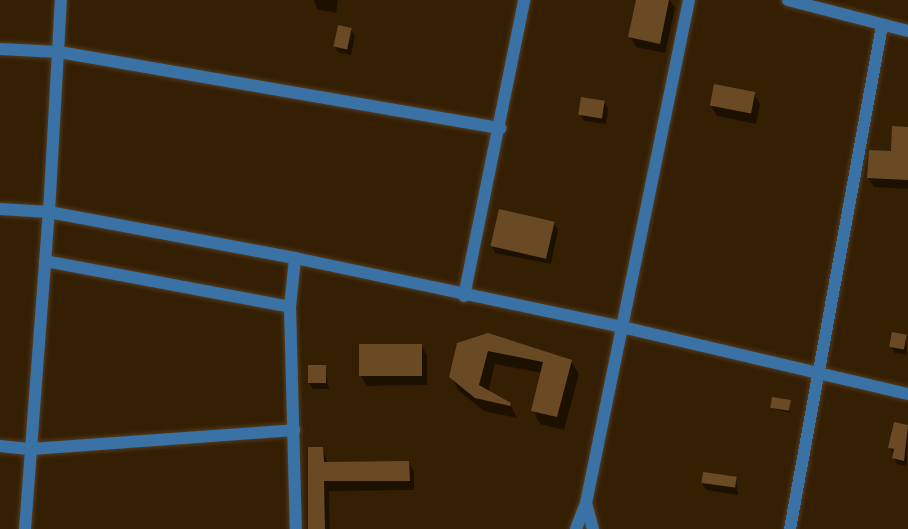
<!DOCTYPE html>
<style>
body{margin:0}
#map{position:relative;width:908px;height:529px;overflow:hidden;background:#351f03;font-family:Bitter,serif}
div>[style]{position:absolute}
.shadow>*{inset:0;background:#0007}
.building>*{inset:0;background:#694a25;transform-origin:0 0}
.roads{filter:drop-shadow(0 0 2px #533d22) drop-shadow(0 0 2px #533d22)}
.street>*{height:12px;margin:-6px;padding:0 6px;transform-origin:6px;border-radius:6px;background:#3a72a5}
span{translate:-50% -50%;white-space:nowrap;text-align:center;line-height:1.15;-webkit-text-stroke:6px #170b01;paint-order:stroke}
</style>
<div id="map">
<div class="shadow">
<i style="clip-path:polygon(314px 0,338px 0,336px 13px,317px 9px)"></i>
<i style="clip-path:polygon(638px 0,670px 0,675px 8px,665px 53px,636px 47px,630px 37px)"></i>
<i style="clip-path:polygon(351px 30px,355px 36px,351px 55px,339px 53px,335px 46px)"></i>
<i style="clip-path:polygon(754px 94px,760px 104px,756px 124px,717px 116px,711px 106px)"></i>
<i style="clip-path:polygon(604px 102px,608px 109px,606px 124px,584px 121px,580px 114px)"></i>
<i style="clip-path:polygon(908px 128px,908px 189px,874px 187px,868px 178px)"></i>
<i style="clip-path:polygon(554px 224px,558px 230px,551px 264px,495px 253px,492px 246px)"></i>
<i style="clip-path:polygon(906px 336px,907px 355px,895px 353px,891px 346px)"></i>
<i style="clip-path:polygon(459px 344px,571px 361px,579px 374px,564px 430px,540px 424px,533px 411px,542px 373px,495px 364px,488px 392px,510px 404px,517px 418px,484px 411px,459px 391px,451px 377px)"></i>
<i style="clip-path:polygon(421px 345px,427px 355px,427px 385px,367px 386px,361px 376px)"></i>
<i style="clip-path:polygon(325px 367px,329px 389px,313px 389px,309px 383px)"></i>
<i style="clip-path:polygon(790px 401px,790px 413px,772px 408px)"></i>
<i style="clip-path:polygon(895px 424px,908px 426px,907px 466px,897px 464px,890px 448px)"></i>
<i style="clip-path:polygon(322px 448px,328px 463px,409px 463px,414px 472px,414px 490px,329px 491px,330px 529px,310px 529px)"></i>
<i style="clip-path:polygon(736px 478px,738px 495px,706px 490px,702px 483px)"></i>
</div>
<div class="building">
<i style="clip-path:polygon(636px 0,669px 0,660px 44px,628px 37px)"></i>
<i style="left:338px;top:25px;width:14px;height:22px;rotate:12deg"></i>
<i style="left:714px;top:84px;width:42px;height:22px;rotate:11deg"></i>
<i style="left:581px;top:97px;width:24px;height:18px;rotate:9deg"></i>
<i style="clip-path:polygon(892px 126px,908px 127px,908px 180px,867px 178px,869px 150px,891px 151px)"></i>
<i style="left:499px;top:209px;width:57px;height:38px;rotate:13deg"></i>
<i style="left:892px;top:332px;width:15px;height:15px;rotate:11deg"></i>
<i style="clip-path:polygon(488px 333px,572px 360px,557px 417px,531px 411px,543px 362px,488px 351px,479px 385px,511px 403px,510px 406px,475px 398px,449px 377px,457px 343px)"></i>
<i style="left:422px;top:344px;width:32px;height:63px;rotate:90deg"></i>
<i style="left:308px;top:365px;width:18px;height:18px"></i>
<i style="left:772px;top:397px;width:19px;height:11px;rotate:9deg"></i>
<i style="clip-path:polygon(894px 422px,908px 425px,904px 461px,892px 458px,894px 449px,888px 448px)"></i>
<i style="clip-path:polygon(308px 447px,323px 447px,324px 462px,409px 461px,410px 481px,324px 481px,325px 529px,308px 529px)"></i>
<i style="left:703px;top:472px;width:34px;height:11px;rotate:8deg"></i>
</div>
<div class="roads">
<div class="street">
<i style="left:788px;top:0;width:124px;rotate:14.5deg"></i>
<i style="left:0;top:49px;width:59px;rotate:2.9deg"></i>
<i style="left:59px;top:52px;width:448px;rotate:9.8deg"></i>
<i style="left:0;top:209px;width:49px;rotate:3.5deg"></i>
<i style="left:49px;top:212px;width:250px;rotate:10.6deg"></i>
<i style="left:295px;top:258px;width:334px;rotate:11.9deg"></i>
<i style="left:622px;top:327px;width:294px;rotate:13.2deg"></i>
<i style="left:295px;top:258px;width:49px;rotate:95.8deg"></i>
<i style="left:290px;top:307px;width:222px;rotate:88.5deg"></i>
<i style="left:45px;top:261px;width:249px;rotate:10.6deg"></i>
<i style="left:464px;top:296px;width:302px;rotate:-78.5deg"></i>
<i style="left:0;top:446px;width:31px;rotate:6deg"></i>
<i style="left:31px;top:449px;width:264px;rotate:-4.1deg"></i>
<i style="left:586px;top:503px;width:27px;rotate:75deg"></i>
<i style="left:25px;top:529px;width:318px;rotate:-85.7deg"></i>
<i style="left:49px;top:212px;width:212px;rotate:-86.8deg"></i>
<i style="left:576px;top:529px;width:28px;rotate:-69deg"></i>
<i style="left:586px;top:503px;width:513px;rotate:-78.43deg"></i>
<i style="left:790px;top:529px;width:511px;rotate:-79.64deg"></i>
</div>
</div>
</div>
